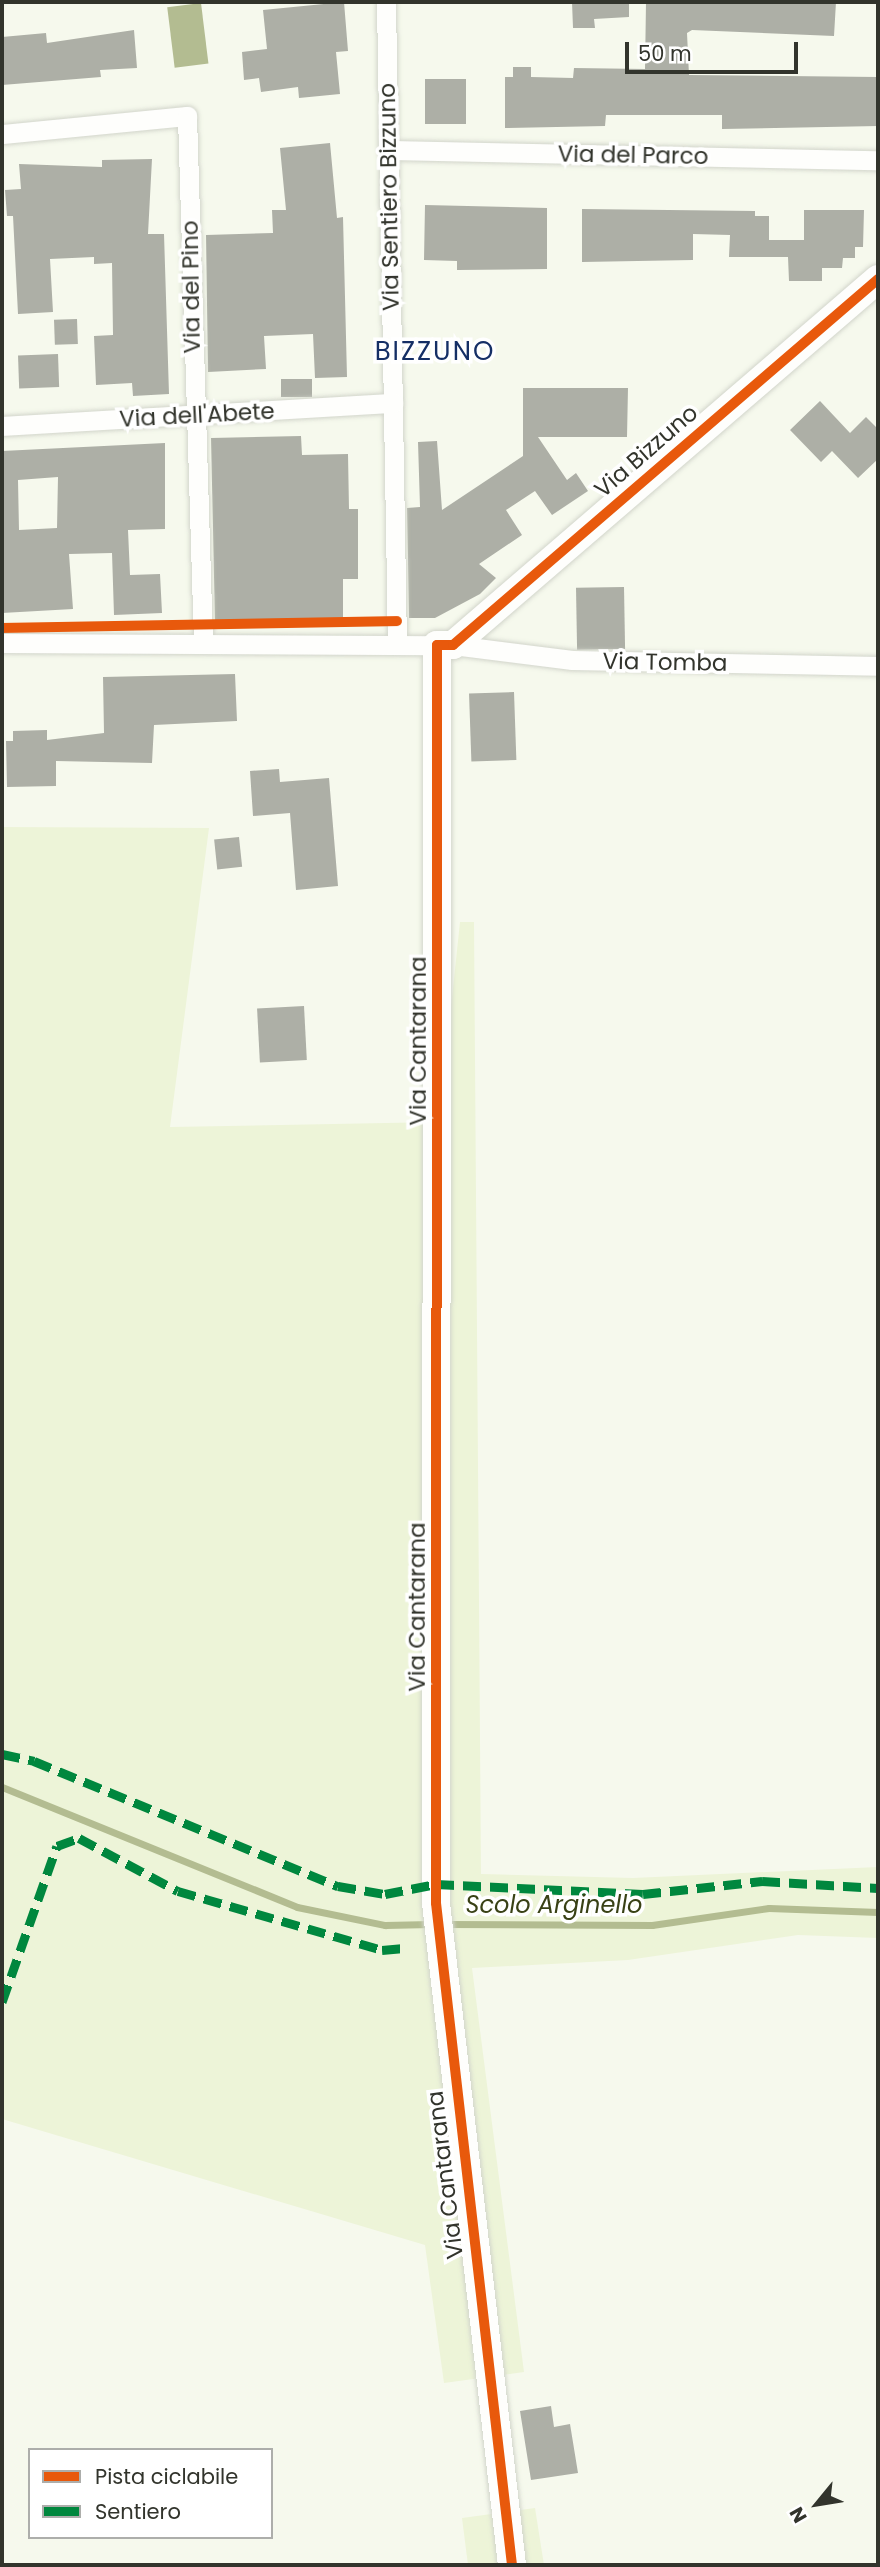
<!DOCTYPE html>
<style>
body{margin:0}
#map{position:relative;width:880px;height:2567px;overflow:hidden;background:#f6f9ed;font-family:Poppins,sans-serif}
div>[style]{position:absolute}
.green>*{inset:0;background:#edf4d8}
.water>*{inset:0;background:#b3bc91;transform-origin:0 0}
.stream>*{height:7px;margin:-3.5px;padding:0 3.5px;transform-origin:3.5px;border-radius:3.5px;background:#b3bc91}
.building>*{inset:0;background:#adafa6;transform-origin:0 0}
.roads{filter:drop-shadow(0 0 2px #d2d5cb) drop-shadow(0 0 2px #d2d5cb)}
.street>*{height:19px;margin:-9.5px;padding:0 9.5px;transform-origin:9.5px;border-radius:9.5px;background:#fefefc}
.secondary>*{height:28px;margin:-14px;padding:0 14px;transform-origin:14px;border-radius:14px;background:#fefefc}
.quiet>*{height:9px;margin-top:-4.5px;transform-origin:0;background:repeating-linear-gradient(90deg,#00873e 0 18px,transparent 0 27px)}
.cycleway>*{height:10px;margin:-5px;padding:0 5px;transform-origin:5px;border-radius:5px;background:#e8590c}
span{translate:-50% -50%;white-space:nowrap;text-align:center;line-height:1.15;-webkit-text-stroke:7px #fff;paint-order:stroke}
.street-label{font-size:23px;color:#32342c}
.water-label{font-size:24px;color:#394115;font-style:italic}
.quarter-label{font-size:26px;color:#152f65;letter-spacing:2px}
.frame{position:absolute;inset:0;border:4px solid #32342c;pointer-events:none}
.legend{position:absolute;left:28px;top:2448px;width:245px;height:91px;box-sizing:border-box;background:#fff;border:2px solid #adaeab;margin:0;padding:9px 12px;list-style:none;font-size:21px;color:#32342c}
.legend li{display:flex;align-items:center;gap:14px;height:35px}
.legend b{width:35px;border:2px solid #adaeab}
.north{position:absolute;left:782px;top:2469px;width:70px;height:70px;-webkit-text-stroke:5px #fff;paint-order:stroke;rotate:240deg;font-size:19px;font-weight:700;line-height:28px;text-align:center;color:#32342c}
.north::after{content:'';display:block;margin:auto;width:24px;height:32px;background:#32342c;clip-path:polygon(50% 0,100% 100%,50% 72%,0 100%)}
.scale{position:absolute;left:625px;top:42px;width:173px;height:32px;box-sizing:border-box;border:4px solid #32342c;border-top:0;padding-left:9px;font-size:21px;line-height:24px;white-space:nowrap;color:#32342c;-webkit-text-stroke:5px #fff;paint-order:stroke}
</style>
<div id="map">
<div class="green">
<i style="clip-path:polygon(2px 827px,209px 828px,170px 1127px,439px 1122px,460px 922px,474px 922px,481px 1874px,633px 1878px,878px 1867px,878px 1938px,798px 1935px,628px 1960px,472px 1968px,524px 2372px,444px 2383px,425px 2245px,2px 2119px)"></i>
<i style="clip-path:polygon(535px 2508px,544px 2565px,468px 2565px,462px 2518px)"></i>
</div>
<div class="water">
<i style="left:201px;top:3px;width:61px;height:34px;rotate:83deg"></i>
</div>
<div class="stream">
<i style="left:2px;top:1787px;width:318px;rotate:22.1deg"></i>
<i style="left:297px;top:1907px;width:90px;rotate:11.6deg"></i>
<i style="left:385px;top:1925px;width:46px;rotate:-1.2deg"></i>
<i style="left:446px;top:1924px;width:206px;rotate:0.3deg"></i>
<i style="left:652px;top:1925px;width:118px;rotate:-8.3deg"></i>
<i style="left:769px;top:1908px;width:109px;rotate:2.1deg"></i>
</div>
<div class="building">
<i style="clip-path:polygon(344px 2px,348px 51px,336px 52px,340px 94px,299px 98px,298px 87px,261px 92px,259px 78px,244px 80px,242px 52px,267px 49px,263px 10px)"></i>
<i style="clip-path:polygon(572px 2px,629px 2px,629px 17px,594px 19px,595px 28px,573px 28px)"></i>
<i style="clip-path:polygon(646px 2px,836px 2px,834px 36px,692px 30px,687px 33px,689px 75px,878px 77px,878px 126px,722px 129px,722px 115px,606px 115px,605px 126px,505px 128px,505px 77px,513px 77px,513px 67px,531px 67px,531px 77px,573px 78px,574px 68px,645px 69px)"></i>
<i style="clip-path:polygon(134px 30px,137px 68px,100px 70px,101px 77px,2px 85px,2px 37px,46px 33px,47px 43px)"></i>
<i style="left:425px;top:79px;width:41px;height:45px"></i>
<i style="clip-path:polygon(330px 143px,337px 218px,343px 217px,347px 377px,315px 378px,313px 334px,264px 336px,266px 369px,208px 372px,206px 235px,273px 233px,272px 210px,286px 210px,280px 148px)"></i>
<i style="clip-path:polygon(152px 159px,148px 234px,164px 234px,169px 394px,133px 396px,132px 383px,96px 385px,94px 336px,113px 335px,112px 263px,94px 264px,94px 257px,50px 259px,53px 312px,18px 314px,13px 216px,7px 216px,5px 190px,21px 189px,19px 164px,102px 167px,102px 160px)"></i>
<i style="clip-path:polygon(425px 205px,547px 208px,547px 269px,457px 270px,457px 261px,424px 260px)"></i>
<i style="clip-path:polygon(582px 209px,755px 211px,755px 216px,769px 216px,769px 240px,804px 240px,804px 210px,864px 210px,863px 247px,855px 247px,855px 258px,843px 258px,842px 268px,822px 268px,822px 281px,789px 281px,788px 257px,729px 257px,730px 235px,693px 234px,693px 260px,582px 262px)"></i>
<i style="left:77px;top:319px;width:25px;height:23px;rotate:88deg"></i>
<i style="left:58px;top:354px;width:33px;height:40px;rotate:88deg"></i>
<i style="left:281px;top:379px;width:31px;height:18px"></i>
<i style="clip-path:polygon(523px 388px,628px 388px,627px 437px,538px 437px,567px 480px,576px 473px,588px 491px,552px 515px,535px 491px,506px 510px,522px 535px,479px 564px,496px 578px,480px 594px,435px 618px,409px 618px,407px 508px,420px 507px,418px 442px,437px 441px,442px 510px,523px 456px)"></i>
<i style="clip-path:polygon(820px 401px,850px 433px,866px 417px,878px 429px,878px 459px,858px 478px,832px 451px,821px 462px,790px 430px)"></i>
<i style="clip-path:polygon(301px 436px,302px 455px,348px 454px,349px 509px,358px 509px,358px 579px,343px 579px,343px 620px,215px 622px,211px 438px)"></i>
<i style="clip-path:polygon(evenodd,165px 443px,165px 529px,128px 530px,130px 575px,160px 574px,162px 613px,114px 615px,112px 553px,69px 554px,73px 609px,2px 613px,2px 451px,165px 443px,58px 477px,57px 528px,19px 530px,18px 480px,58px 477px)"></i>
<i style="left:624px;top:587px;width:62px;height:48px;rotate:89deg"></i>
<i style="clip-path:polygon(235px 674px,237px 721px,154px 725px,152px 763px,56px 761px,56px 786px,7px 787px,6px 741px,13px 741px,13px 731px,47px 730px,47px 740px,104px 733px,103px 677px)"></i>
<i style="left:514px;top:692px;width:68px;height:45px;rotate:88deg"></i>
<i style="clip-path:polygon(279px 769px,280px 782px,329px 778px,338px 886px,296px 890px,290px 813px,253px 816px,250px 771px)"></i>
<i style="left:239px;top:837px;width:30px;height:25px;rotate:84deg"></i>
<i style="left:304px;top:1006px;width:54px;height:47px;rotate:87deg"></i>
<i style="clip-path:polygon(551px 2406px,554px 2427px,570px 2424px,578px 2473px,531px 2480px,520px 2411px)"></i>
</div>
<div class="roads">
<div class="street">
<i style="left:386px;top:2px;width:642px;rotate:89.02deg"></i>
<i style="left:2px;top:134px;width:186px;rotate:-5.6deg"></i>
<i style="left:187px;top:116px;width:528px;rotate:88.26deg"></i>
<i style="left:388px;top:150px;width:490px;rotate:1.2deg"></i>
<i style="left:2px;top:426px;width:392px;rotate:-3.4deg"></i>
<i style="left:2px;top:643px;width:435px;rotate:0.3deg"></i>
<i style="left:453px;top:645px;width:120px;rotate:7.2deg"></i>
<i style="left:572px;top:660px;width:306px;rotate:1.1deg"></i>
</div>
<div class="secondary">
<i style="left:512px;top:2565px;width:666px;rotate:-96.55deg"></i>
<i style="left:436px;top:1903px;width:1258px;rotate:-89.95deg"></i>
<i style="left:437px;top:645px;width:16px"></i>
<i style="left:453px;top:645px;width:561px;rotate:-40.73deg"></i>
</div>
</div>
<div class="quiet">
<i style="left:2px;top:1754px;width:33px;rotate:12deg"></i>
<i style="left:34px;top:1761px;width:329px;rotate:22.4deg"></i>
<i style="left:338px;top:1886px;width:48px;rotate:9.7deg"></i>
<i style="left:385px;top:1894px;width:52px;rotate:-11.1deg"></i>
<i style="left:436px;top:1884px;width:207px;rotate:2.8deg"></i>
<i style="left:643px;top:1894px;width:120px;rotate:-6.2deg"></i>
<i style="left:762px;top:1881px;width:116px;rotate:3.5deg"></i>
<i style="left:2px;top:2002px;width:165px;rotate:-70.6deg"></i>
<i style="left:57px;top:1846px;width:23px;rotate:-20deg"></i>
<i style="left:79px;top:1838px;width:112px;rotate:28.2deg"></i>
<i style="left:178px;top:1891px;width:212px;rotate:16.1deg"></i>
<i style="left:382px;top:1950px;width:25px;rotate:-5deg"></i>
</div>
<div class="cycleway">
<i style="left:2px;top:628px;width:395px;rotate:-1deg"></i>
<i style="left:512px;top:2565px;width:666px;rotate:-96.55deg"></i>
<i style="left:436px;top:1903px;width:1258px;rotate:-89.95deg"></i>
<i style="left:437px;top:645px;width:16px"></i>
<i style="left:453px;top:645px;width:561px;rotate:-40.73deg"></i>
</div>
<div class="street-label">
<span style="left:633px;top:155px;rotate:1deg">Via del Parco</span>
<span style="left:389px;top:197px;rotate:-91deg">Via Sentiero Bizzuno</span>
<span style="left:191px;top:287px;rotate:-91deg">Via del Pino</span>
<span style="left:197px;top:415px;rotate:-3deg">Via dell'Abete</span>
<span style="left:646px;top:451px;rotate:-41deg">Via Bizzuno</span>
<span style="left:665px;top:662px;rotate:1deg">Via Tomba</span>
<span style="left:418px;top:1041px;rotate:-90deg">Via Cantarana</span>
<span style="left:417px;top:1607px;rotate:-90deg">Via Cantarana</span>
<span style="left:445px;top:2175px;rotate:-97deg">Via Cantarana</span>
</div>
<div class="water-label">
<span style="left:554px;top:1905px">Scolo Arginello</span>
</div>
<div class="quarter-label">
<span style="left:435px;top:352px">BIZZUNO</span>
</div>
<div class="frame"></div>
<ul class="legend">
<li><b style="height:9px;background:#e8590c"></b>Pista ciclabile</li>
<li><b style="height:9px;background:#00873e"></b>Sentiero</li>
</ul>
<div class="north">N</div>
<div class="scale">50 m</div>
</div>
